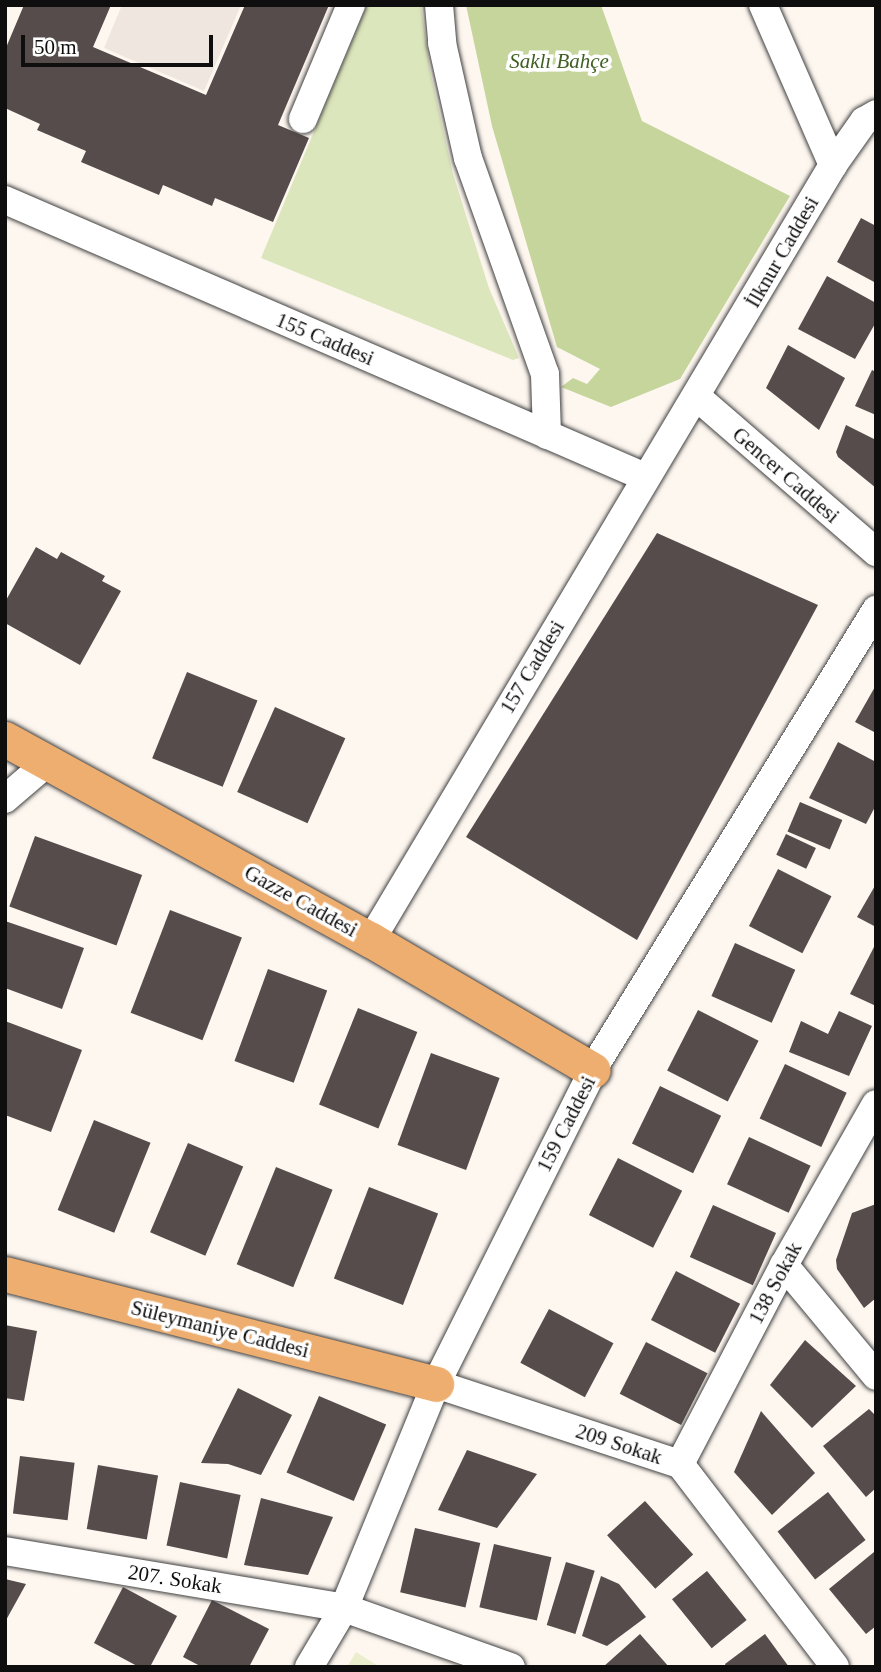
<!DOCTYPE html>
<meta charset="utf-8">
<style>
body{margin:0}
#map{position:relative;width:881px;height:1672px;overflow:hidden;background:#fef7f0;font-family:"Times New Roman",serif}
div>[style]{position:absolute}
.green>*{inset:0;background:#dce6bc}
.forest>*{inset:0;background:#c5d59c}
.pitch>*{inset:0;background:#ebeecd}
.plaza>*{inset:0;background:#eee6df}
.building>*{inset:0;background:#554c4b;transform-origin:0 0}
.roads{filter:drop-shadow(0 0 2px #414141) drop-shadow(0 0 2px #414141)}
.minor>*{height:28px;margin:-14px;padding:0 14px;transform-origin:14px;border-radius:14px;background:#fff}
.major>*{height:35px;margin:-17.5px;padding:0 17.5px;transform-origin:17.5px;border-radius:17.5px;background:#edae70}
span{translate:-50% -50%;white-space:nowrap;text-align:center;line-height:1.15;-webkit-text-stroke:7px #fff;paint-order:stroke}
.park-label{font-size:21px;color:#406023;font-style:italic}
.street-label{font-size:21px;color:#0e0e0e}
.frame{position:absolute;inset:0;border:7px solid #0e0e0e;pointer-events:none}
.scale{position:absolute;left:21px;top:35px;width:192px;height:32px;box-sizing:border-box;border:4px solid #0e0e0e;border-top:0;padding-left:9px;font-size:21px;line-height:24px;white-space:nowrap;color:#0e0e0e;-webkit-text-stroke:5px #fff;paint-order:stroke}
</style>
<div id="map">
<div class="green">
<i style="clip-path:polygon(367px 5px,421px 5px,430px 70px,453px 174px,489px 288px,519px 358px,513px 360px,261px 258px)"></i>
</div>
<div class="forest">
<i style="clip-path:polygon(466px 5px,601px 5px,642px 121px,790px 196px,680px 379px,611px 407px,561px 387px,573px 378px,587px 384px,600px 369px,557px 347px,492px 126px)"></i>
</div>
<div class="pitch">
<i style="clip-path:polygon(356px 1652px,380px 1667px,347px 1667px)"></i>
</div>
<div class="plaza">
<i style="clip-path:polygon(122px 5px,241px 5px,204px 91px,104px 48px)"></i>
</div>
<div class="building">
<i style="clip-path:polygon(24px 5px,111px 5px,93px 47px,206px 95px,245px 5px,329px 5px,278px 125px,309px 138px,273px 222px,215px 198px,212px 206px,163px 185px,159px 195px,81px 162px,86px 151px,37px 130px,40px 124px,5px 108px,5px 50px)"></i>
<i style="clip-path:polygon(861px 218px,876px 226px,876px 283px,837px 262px)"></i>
<i style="clip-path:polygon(827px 276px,876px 303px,876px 322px,855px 359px,798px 329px)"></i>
<i style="clip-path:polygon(788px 345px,845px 378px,819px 430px,766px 388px)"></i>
<i style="clip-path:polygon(872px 370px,876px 372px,876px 415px,855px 406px)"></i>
<i style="clip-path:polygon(846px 425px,876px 440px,876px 488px,838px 457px,836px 452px)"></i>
<i style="clip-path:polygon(657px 533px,818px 605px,637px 940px,466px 837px)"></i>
<i style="clip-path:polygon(36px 547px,57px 559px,61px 552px,105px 576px,102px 581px,121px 591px,80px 665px,5px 623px,5px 602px)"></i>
<i style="left:187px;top:672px;width:76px;height:93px;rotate:22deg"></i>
<i style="clip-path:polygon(876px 685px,876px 733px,855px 722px)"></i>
<i style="left:275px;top:707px;width:77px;height:93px;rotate:24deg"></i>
<i style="clip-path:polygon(838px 742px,876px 762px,876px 805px,866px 824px,809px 798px)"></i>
<i style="left:800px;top:802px;width:46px;height:32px;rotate:23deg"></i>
<i style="left:786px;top:834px;width:33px;height:23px;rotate:25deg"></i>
<i style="left:35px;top:836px;width:114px;height:75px;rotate:20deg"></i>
<i style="left:778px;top:869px;width:60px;height:64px;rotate:27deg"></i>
<i style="clip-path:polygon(876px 884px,876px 927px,857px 917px)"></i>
<i style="left:170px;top:910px;width:77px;height:110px;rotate:21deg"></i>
<i style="clip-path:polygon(5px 921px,84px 948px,62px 1009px,5px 988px)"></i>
<i style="left:735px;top:943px;width:66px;height:58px;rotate:24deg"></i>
<i style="clip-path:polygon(876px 943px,876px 1006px,850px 994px)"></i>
<i style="left:268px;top:969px;width:63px;height:98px;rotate:20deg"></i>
<i style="left:358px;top:1008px;width:64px;height:104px;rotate:22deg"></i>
<i style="left:698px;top:1010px;width:68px;height:68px;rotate:27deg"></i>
<i style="clip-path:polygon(839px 1011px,872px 1026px,849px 1076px,789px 1052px,801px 1021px,828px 1034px)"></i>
<i style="clip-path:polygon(5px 1021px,82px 1050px,51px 1132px,5px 1115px)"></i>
<i style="left:431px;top:1053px;width:73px;height:98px;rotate:20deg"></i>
<i style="left:785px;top:1064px;width:68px;height:60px;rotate:25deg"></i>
<i style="left:660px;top:1086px;width:68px;height:64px;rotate:26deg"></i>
<i style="left:94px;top:1120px;width:61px;height:97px;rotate:22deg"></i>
<i style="left:749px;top:1137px;width:68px;height:52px;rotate:25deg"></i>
<i style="left:188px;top:1143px;width:60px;height:97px;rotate:23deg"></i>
<i style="left:618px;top:1158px;width:72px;height:64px;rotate:27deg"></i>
<i style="left:276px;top:1167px;width:61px;height:105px;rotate:22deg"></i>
<i style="left:369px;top:1187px;width:74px;height:98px;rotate:21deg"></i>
<i style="clip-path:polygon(876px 1204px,876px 1298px,864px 1308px,837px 1269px,836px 1260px,852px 1213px)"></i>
<i style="left:713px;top:1205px;width:69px;height:57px;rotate:24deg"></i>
<i style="left:676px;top:1271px;width:72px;height:55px;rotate:27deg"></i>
<i style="left:549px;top:1309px;width:73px;height:61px;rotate:28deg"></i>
<i style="clip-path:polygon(5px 1325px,37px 1331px,24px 1401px,5px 1398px)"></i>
<i style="clip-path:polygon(805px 1340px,856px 1386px,812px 1428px,770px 1385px)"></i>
<i style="left:646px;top:1342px;width:69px;height:58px;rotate:27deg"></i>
<i style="clip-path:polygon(238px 1388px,292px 1415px,261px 1475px,228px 1464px,201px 1463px)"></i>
<i style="left:319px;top:1396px;width:73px;height:83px;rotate:23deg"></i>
<i style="clip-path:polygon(869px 1409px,876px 1416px,876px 1488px,866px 1497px,823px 1446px)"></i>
<i style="clip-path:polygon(761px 1411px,815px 1473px,772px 1515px,734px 1472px)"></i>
<i style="clip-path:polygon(467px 1450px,537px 1474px,497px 1528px,438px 1510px)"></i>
<i style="left:20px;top:1456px;width:55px;height:58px;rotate:7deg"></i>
<i style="left:98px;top:1465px;width:61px;height:65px;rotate:10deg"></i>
<i style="left:180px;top:1482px;width:62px;height:65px;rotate:12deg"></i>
<i style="left:828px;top:1492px;width:61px;height:64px;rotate:52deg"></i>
<i style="clip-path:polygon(261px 1498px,333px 1517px,308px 1575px,244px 1565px)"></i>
<i style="left:645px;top:1501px;width:72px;height:51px;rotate:48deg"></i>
<i style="left:415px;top:1528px;width:67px;height:66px;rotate:13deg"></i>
<i style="left:494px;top:1544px;width:59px;height:65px;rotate:13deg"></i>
<i style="clip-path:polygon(874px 1552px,876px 1626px,866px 1634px,829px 1589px)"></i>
<i style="left:566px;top:1562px;width:30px;height:66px;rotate:17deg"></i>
<i style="left:707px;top:1571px;width:63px;height:45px;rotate:51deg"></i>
<i style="clip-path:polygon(601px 1576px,619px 1584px,646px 1617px,607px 1646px,582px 1636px)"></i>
<i style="clip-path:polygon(5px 1579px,26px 1584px,5px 1622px)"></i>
<i style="clip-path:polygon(123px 1587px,177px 1616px,150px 1667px,139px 1667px,94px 1643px)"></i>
<i style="clip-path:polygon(212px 1600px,269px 1629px,249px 1667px,202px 1667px,183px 1657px)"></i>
<i style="clip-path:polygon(640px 1634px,669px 1667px,603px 1667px)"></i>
<i style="clip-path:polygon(765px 1634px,789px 1667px,726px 1667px,725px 1664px)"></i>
</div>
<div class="roads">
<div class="minor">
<i style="left:439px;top:5px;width:38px;rotate:85deg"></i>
<i style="left:442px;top:43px;width:118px;rotate:77.3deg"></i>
<i style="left:468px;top:158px;width:229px;rotate:70.4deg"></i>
<i style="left:545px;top:374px;width:61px;rotate:88.1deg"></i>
<i style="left:763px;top:5px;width:175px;rotate:66.4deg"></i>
<i style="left:303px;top:119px;width:124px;rotate:-67.2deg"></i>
<i style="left:5px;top:200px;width:697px;rotate:23.4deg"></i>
<i style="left:697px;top:397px;width:237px;rotate:40.9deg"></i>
<i style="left:5px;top:799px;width:57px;rotate:-40.7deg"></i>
<i style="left:371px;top:940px;width:902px;rotate:-59.2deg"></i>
<i style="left:833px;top:165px;width:54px;rotate:-54.8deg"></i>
<i style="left:864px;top:121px;width:14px;rotate:-30deg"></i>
<i style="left:784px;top:1265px;width:144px;rotate:50.3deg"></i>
<i style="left:436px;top:1384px;width:257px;rotate:18.2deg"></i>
<i style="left:680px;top:1464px;width:255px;rotate:52.6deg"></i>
<i style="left:680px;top:1464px;width:225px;rotate:-62.4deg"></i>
<i style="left:784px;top:1265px;width:185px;rotate:-60.3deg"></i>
<i style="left:5px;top:1551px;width:344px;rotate:9.5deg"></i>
<i style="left:344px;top:1608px;width:177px;rotate:19.5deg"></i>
<i style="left:309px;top:1667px;width:69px;rotate:-59.3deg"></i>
<i style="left:344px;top:1608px;width:242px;rotate:-67.7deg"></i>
<i style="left:436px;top:1384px;width:364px;rotate:-63.4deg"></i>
<i style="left:599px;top:1059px;width:528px;rotate:-58.33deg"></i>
</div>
<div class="major">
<i style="left:5px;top:739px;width:418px;rotate:28.8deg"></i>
<i style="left:371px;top:940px;width:257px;rotate:30.4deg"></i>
<i style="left:5px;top:1274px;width:445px;rotate:14.3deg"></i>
</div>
</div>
<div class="park-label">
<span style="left:559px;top:61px">Saklı Bahçe</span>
</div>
<div class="street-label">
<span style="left:782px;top:252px;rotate:-60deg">İlknur Caddesi</span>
<span style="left:325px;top:339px;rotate:23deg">155 Caddesi</span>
<span style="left:786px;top:475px;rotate:41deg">Gencer Caddesi</span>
<span style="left:532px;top:667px;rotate:-59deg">157 Caddesi</span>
<span style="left:301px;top:901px;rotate:29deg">Gazze Caddesi</span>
<span style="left:566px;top:1124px;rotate:-63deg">159 Caddesi</span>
<span style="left:775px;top:1283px;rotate:-62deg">138 Sokak</span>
<span style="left:220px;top:1329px;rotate:14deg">Süleymaniye Caddesi</span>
<span style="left:619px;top:1444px;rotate:18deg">209 Sokak</span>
<span style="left:175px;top:1579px;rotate:9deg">207. Sokak</span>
</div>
<div class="frame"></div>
<div class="scale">50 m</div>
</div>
